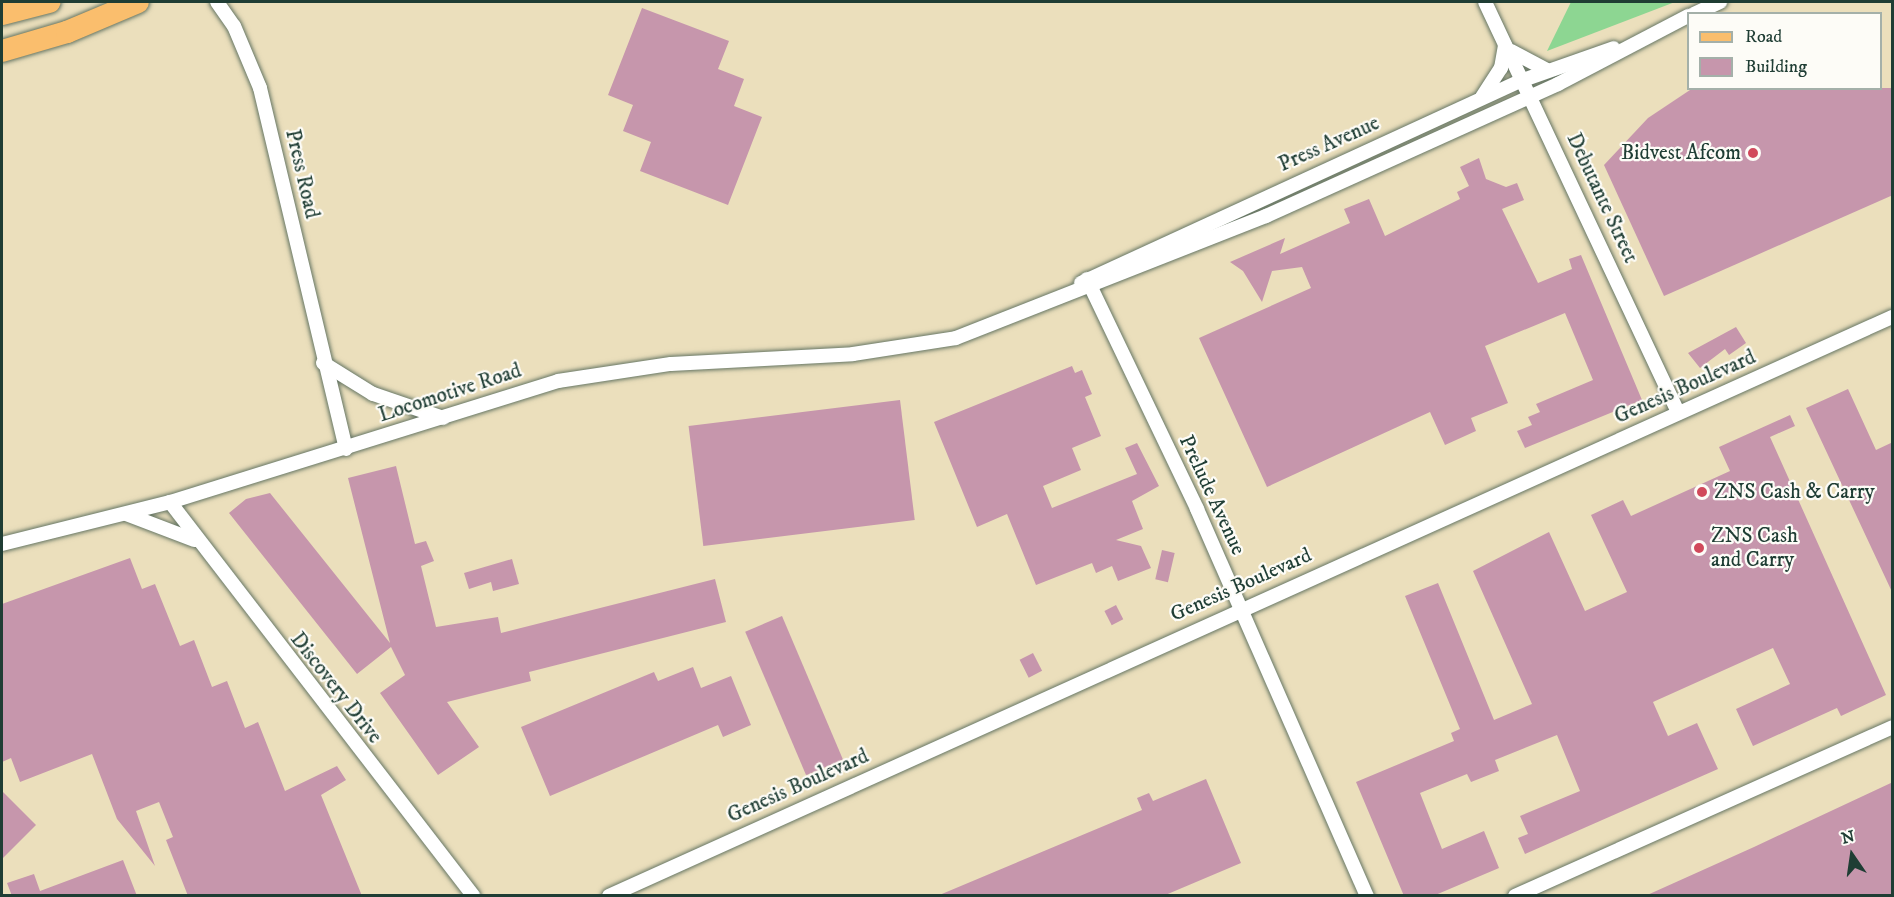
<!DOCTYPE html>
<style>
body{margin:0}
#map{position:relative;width:1894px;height:897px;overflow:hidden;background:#ebdfbc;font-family:"IM FELL DW Pica",serif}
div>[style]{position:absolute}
.green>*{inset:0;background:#8dd692}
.building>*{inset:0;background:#c696ac;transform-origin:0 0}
.roads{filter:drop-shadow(0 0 2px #667664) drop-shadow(0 0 2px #667664)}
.minor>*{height:14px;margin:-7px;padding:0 7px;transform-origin:7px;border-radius:7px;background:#fff}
.primary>*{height:22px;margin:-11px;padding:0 11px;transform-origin:11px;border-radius:11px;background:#fabe6d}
.dots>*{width:16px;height:16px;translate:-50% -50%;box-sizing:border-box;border:3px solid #fdfcf7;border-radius:50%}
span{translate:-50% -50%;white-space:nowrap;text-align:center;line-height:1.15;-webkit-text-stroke:4.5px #fdfcf7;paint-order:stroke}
.street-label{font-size:21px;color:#1f3d34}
.poi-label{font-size:21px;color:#1f3d34}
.right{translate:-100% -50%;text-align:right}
.left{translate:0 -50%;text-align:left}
.frame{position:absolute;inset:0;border:3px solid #1f3d34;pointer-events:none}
.legend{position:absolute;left:1687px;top:12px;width:195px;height:78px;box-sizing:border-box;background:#fdfcf7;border:2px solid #a4b0a9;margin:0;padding:8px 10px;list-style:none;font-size:18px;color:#1f3d34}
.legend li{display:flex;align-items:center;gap:12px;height:30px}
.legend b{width:30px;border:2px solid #a4b0a9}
.north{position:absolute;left:1822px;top:825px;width:60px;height:60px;-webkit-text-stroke:4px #fdfcf7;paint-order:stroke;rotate:347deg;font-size:16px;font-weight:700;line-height:24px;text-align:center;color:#1f3d34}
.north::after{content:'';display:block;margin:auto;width:21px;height:27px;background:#1f3d34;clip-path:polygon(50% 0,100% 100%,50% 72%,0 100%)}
</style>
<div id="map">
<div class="green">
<i style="clip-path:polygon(1571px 2px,1675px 2px,1547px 51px)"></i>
</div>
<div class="building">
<i style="clip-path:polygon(642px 8px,729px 41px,718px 69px,744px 79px,734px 106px,762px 117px,728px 205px,640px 171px,651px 142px,623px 131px,633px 105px,608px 95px)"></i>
<i style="clip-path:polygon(1693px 88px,1893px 88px,1893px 195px,1664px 296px,1604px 165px,1648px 118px)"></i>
<i style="clip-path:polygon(1479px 158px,1486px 179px,1506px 187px,1517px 183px,1524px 200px,1502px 209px,1538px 283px,1572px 269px,1569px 259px,1581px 255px,1642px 400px,1525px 448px,1517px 431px,1532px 425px,1528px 417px,1540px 412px,1536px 404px,1593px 380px,1565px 313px,1485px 346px,1508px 403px,1471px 418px,1476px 431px,1445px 445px,1430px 412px,1267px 487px,1199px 338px,1311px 288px,1302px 267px,1272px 271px,1262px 302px,1243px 271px,1230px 262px,1285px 238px,1280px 254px,1350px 223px,1344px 209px,1369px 199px,1385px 236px,1460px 199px,1457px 192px,1469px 186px,1460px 167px)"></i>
<i style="clip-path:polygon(1736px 327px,1746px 343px,1729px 355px,1725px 349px,1700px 368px,1688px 353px)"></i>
<i style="clip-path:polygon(1072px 366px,1075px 373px,1082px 370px,1092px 394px,1085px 397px,1101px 436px,1072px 448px,1081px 470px,1043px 486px,1052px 508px,1137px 474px,1125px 448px,1137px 443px,1159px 486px,1132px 501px,1143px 529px,1116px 540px,1141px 546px,1151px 568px,1118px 581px,1112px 566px,1096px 573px,1092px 563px,1036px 585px,1007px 514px,977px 527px,934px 422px)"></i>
<i style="clip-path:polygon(1848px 389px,1876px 450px,1893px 442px,1893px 594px,1806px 408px)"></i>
<i style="left:900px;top:400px;width:121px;height:213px;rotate:83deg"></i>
<i style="clip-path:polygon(1790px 415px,1795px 426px,1770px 437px,1886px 695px,1841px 716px,1837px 708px,1753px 746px,1736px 709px,1790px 684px,1773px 648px,1653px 702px,1668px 736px,1697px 723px,1718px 769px,1525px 854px,1518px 838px,1528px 834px,1520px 816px,1580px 791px,1557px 735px,1495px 760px,1499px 771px,1471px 782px,1467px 774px,1420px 793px,1442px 849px,1484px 831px,1499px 868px,1433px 896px,1404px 896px,1356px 782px,1454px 741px,1451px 733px,1460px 729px,1405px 596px,1438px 583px,1494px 720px,1532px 704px,1473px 571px,1549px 532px,1585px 611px,1627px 592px,1591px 515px,1623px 500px,1631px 516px,1730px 471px,1719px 447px)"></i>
<i style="clip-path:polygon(396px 466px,415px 544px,426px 541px,434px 561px,421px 566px,436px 627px,498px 617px,501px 633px,715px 579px,726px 622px,529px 672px,531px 681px,447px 702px,479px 747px,438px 775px,380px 693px,405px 675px,391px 647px,357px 674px,229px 513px,246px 499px,270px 493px,390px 643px,348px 478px)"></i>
<i style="left:1162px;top:550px;width:13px;height:30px;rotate:13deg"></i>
<i style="clip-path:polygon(130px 558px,142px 589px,155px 584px,180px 646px,194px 640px,212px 687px,227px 681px,245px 728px,258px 722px,285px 791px,337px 766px,346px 780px,321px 795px,362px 896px,188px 896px,166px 840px,173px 837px,159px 802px,136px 811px,155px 866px,117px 819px,92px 754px,20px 782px,11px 758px,2px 762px,2px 604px)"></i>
<i style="clip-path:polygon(512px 559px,519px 584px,493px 591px,491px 582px,469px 589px,464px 573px)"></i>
<i style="left:1116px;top:605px;width:16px;height:13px;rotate:63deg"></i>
<i style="left:782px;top:616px;width:156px;height:40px;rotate:67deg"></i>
<i style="left:1033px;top:653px;width:20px;height:15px;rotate:63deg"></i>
<i style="clip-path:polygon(693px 667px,701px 688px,731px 676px,751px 725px,723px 737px,718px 725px,550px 796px,521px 727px,654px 672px,658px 681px)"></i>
<i style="clip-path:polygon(1206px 779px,1241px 863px,1163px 896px,937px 896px,1142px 810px,1137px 798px,1149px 793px,1153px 801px)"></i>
<i style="clip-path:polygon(1893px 782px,1893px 896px,1645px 896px,1754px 847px)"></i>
<i style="clip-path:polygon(2px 791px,36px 825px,2px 859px)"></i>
<i style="clip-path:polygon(123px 860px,137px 896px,12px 896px,7px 883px,34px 874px,40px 891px)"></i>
</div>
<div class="roads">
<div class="minor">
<i style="left:217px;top:2px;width:29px;rotate:55deg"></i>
<i style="left:234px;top:26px;width:67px;rotate:67.2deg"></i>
<i style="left:260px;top:88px;width:371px;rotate:76.6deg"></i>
<i style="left:1485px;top:2px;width:454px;rotate:64.8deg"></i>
<i style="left:1694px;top:14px;width:29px;rotate:-25deg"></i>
<i style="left:1511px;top:51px;width:40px;rotate:28deg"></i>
<i style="left:1482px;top:97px;width:35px;rotate:-57deg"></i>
<i style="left:1501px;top:68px;width:23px;rotate:-80deg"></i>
<i style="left:1087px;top:279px;width:255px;rotate:64.4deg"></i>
<i style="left:1197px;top:509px;width:423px;rotate:66.3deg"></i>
<i style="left:1081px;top:283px;width:486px;rotate:-24.7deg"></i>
<i style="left:1523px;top:80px;width:96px;rotate:-19.4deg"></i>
<i style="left:323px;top:363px;width:59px;rotate:31.8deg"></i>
<i style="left:373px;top:394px;width:74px;rotate:18.9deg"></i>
<i style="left:170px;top:502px;width:497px;rotate:52.4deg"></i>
<i style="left:126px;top:514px;width:73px;rotate:20.9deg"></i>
<i style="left:2px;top:544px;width:173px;rotate:-14deg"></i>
<i style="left:170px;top:502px;width:406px;rotate:-17.3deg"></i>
<i style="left:558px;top:381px;width:114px;rotate:-8.6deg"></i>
<i style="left:671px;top:364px;width:182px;rotate:-3.1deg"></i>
<i style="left:853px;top:354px;width:104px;rotate:-8.8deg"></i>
<i style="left:956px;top:338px;width:333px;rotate:-21.5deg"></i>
<i style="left:1266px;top:216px;width:320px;rotate:-24.3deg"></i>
<i style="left:1558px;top:84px;width:147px;rotate:-27.6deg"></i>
<i style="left:609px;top:896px;width:1408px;rotate:-24.29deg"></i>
<i style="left:1515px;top:896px;width:413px;rotate:-24.1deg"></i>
</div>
<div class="primary">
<i style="left:2px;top:14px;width:49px;rotate:-14.3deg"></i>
<i style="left:2px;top:51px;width:68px;rotate:-16.3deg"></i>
<i style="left:67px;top:32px;width:77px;rotate:-22.9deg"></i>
</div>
</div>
<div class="dots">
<i style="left:1753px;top:153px;background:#d1495b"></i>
<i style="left:1702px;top:492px;background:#d1495b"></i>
<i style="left:1699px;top:548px;background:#d1495b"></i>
</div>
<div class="street-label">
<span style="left:1329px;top:144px;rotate:-24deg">Press Avenue</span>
<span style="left:302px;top:174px;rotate:77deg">Press Road</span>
<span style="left:1602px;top:198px;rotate:65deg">Debutante Street</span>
<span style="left:1685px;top:387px;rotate:-24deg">Genesis Boulevard</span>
<span style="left:450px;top:393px;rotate:-18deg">Locomotive Road</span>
<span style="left:1212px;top:495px;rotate:65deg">Prelude Avenue</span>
<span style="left:1241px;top:585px;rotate:-24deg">Genesis Boulevard</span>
<span style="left:336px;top:688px;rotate:52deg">Discovery Drive</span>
<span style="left:798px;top:786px;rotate:-24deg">Genesis Boulevard</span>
</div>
<div class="poi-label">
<span class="right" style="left:1741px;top:153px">Bidvest Afcom</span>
<span class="left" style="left:1714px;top:492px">ZNS Cash &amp; Carry</span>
<span class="left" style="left:1711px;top:548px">ZNS Cash<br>and Carry</span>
</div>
<div class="frame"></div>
<ul class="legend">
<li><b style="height:8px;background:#fabe6d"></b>Road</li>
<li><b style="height:16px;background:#c696ac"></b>Building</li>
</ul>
<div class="north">N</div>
</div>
